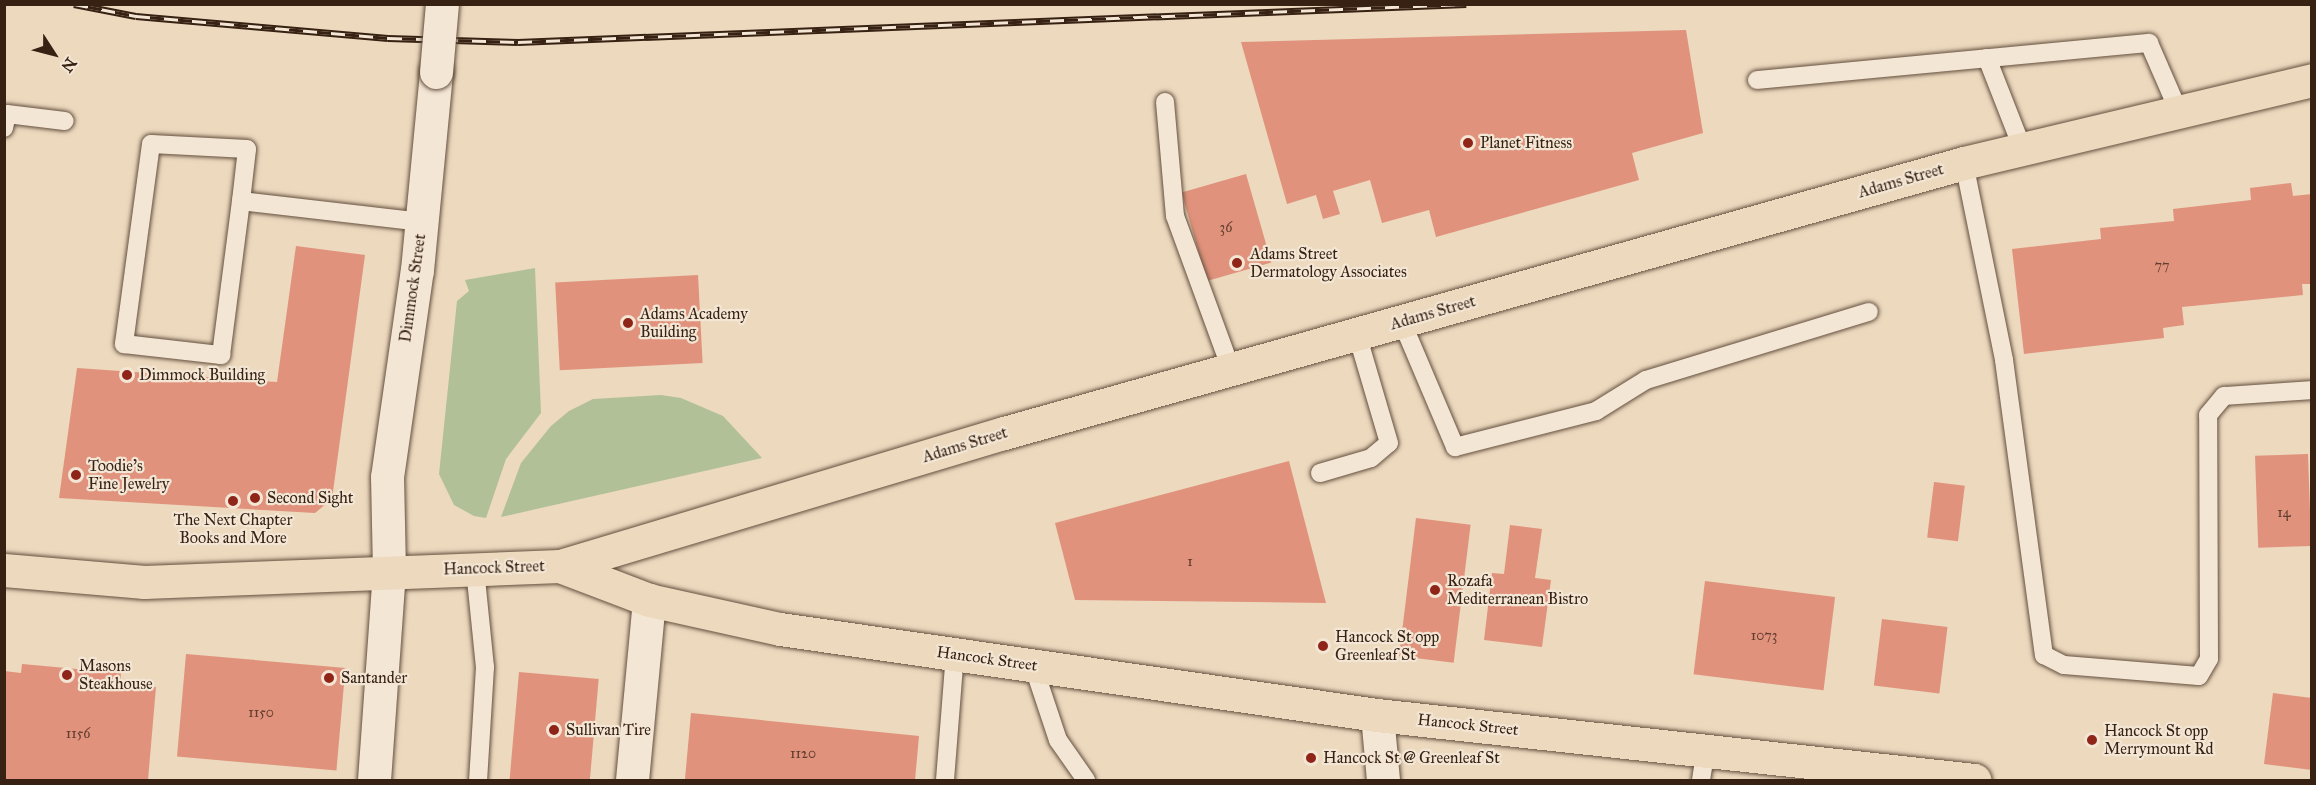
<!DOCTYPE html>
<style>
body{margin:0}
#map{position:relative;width:2316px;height:785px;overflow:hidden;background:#ecd9be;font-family:"IM FELL Great Primer",serif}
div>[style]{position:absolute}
.green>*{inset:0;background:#b1c097}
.building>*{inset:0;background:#e0927c;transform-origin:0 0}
.roads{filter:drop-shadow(0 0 2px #644f3e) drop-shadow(0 0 2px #644f3e)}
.service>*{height:18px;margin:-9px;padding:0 9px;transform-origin:9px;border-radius:9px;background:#f3e6d5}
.minor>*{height:33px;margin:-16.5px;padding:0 16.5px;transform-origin:16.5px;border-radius:16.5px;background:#f3e6d5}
.tertiary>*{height:33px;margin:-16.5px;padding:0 16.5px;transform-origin:16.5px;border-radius:16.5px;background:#f3e6d5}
.primary>*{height:33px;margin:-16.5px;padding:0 16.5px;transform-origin:16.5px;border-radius:16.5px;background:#ecd9be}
.rail>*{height:7px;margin-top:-3.5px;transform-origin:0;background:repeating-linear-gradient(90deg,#f3e6d5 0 14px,#362113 0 28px);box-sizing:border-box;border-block:2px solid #362113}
.bridges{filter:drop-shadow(0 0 2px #644f3e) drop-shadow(0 0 2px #644f3e)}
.tertiary-bridge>*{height:33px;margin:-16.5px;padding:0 16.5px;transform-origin:16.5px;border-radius:16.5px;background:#f3e6d5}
.dots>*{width:16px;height:16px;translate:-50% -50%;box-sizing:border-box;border:3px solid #f3e6d5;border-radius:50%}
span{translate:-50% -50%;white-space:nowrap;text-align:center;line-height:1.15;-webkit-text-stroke:4.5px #f3e6d5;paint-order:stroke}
.number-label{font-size:14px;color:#603d2d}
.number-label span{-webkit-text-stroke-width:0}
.poi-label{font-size:16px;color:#362113}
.left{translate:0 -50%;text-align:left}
.street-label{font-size:16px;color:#362113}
.frame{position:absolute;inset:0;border:6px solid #362113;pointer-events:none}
.north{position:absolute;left:24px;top:24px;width:60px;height:60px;-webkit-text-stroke:4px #f3e6d5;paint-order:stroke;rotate:126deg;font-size:16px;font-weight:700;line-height:24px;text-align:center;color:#362113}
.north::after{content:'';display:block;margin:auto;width:21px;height:27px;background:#362113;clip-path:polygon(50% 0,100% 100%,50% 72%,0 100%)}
</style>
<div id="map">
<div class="green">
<i style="clip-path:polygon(535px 268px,541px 413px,506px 459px,486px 518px,474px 516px,454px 505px,439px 474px,457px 301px,469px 291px,465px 280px)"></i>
<i style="clip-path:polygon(661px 395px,681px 398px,723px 416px,762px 458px,501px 517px,521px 463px,551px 426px,569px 411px,593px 399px)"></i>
</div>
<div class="building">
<i style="clip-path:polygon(1686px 30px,1703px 133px,1632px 153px,1639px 180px,1436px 237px,1429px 210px,1382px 223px,1370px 180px,1333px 191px,1340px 214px,1323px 219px,1316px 195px,1287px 204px,1241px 42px)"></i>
<i style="left:1246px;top:174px;width:92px;height:67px;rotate:74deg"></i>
<i style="clip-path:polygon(2291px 183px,2293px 196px,2312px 194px,2312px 284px,2302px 284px,2303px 295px,2182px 307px,2184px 325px,2163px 328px,2164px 338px,2024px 354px,2012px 249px,2101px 239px,2100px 228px,2174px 221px,2173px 209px,2251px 200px,2250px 188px)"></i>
<i style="clip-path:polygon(296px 246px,365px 255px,332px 499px,315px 513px,59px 498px,77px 368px,277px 382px)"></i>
<i style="left:698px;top:275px;width:88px;height:143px;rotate:87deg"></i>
<i style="left:2308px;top:454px;width:92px;height:53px;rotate:88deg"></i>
<i style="clip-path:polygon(1289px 461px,1326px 603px,1075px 600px,1055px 523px)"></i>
<i style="left:1934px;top:482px;width:31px;height:56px;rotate:7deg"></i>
<i style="left:1416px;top:518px;width:55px;height:139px;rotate:7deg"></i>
<i style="clip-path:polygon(1510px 525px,1542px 529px,1535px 578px,1551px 580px,1542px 647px,1484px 640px,1492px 573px,1504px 574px)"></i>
<i style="left:1705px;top:581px;width:131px;height:94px;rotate:7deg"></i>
<i style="left:1882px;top:619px;width:66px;height:67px;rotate:7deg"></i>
<i style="left:186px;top:654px;width:160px;height:103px;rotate:5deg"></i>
<i style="clip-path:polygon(22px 664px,121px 673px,120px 684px,156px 687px,148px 780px,4px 780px,4px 671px,21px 673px)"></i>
<i style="left:519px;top:672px;width:80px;height:109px;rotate:5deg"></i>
<i style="clip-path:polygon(2273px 693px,2312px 698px,2312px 770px,2264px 764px)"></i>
<i style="clip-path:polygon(691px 713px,919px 736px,915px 780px,685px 779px)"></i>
</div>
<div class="roads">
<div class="service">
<i style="left:1987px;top:58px;width:99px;rotate:68.6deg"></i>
<i style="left:1757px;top:80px;width:394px;rotate:-5.4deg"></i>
<i style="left:2149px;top:43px;width:75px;rotate:66.5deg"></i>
<i style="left:1165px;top:102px;width:114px;rotate:85deg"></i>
<i style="left:1175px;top:216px;width:163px;rotate:69.9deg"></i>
<i style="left:4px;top:128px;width:14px;rotate:-78deg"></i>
<i style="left:7px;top:114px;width:58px;rotate:6.9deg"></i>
<i style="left:1964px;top:163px;width:201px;rotate:78.5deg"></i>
<i style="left:2004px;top:360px;width:298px;rotate:82.3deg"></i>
<i style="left:2044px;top:655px;width:22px;rotate:27deg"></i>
<i style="left:2064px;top:665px;width:135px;rotate:4.7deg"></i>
<i style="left:2199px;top:676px;width:20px;rotate:-60deg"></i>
<i style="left:2209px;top:659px;width:244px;rotate:-90.2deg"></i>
<i style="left:2208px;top:415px;width:25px;rotate:-50deg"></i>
<i style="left:2224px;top:396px;width:88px;rotate:-3.9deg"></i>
<i style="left:241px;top:201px;width:52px;rotate:-83.4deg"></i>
<i style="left:247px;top:149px;width:96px;rotate:-177deg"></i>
<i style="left:151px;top:144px;width:202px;rotate:97.7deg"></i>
<i style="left:124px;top:344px;width:98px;rotate:6.5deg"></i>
<i style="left:221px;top:355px;width:155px;rotate:-82.6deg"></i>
<i style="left:241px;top:201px;width:182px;rotate:6.6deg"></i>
<i style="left:1402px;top:322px;width:136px;rotate:67deg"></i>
<i style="left:1455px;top:447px;width:146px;rotate:-14.3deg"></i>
<i style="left:1596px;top:411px;width:59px;rotate:-31.8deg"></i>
<i style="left:1646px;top:380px;width:233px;rotate:-17deg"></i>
<i style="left:1320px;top:473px;width:53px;rotate:-16.4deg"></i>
<i style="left:1371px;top:458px;width:23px;rotate:-40deg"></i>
<i style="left:1389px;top:443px;width:114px;rotate:-106.4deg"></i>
<i style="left:475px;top:569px;width:99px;rotate:84.2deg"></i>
<i style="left:485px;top:667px;width:113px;rotate:93.5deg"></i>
<i style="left:1033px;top:665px;width:79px;rotate:71.6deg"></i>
<i style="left:1058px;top:740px;width:49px;rotate:55deg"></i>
<i style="left:945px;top:780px;width:126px;rotate:-85.5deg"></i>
<i style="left:1701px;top:780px;width:31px;rotate:-81deg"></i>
</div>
<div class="minor">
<i style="left:632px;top:780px;width:181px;rotate:-84.6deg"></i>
</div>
<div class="tertiary">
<i style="left:1377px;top:715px;width:65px;rotate:84.7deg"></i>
<i style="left:374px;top:780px;width:210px;rotate:-85.9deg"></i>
<i style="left:389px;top:571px;width:94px;rotate:-91.2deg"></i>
<i style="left:387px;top:477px;width:209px;rotate:-81.8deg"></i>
<i style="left:417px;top:270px;width:199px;rotate:-84.5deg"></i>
</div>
<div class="primary">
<i style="left:560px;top:566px;width:463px;rotate:-16.7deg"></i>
<i style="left:1004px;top:433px;width:997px;rotate:-15.71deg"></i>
<i style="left:1964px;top:163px;width:358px;rotate:-13.4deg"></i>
<i style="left:4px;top:570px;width:141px;rotate:4.9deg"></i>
<i style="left:144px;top:582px;width:416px;rotate:-2.2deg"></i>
<i style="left:560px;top:566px;width:95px;rotate:20.9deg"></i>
<i style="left:649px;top:600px;width:134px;rotate:12.5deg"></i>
<i style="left:780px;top:629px;width:603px;rotate:8.2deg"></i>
<i style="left:1377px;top:715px;width:601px;rotate:6.21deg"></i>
</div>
</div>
<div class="rail">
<i style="left:74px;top:4px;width:63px;rotate:11deg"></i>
<i style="left:136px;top:16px;width:253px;rotate:5deg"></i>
<i style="left:388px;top:38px;width:130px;rotate:1.8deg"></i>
<i style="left:518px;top:42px;width:949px;rotate:-2.3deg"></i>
</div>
<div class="bridges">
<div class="tertiary-bridge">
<i style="left:436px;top:72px;width:68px;rotate:-85deg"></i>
</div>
</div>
<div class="dots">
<i style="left:1468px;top:143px;background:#8f2418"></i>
<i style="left:1237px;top:263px;background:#8f2418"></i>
<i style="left:628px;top:323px;background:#8f2418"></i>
<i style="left:127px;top:375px;background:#8f2418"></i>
<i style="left:76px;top:475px;background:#8f2418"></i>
<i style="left:255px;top:498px;background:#8f2418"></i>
<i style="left:233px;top:501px;background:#8f2418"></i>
<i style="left:1435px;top:590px;background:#8f2418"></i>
<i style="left:1323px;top:646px;background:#8f2418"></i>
<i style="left:67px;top:675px;background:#8f2418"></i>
<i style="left:329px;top:678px;background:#8f2418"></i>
<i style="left:554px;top:730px;background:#8f2418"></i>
<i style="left:2092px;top:740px;background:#8f2418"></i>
<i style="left:1311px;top:758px;background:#8f2418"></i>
</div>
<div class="number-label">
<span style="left:1226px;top:228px">36</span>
<span style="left:2162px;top:266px">77</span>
<span style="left:2284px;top:513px">14</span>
<span style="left:1190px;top:562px">1</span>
<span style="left:1764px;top:636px">1073</span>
<span style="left:261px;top:713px">1150</span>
<span style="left:78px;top:734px">1156</span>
<span style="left:803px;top:754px">1120</span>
</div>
<div class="poi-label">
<span class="left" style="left:1480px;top:143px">Planet Fitness</span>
<span class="left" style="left:1250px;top:263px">Adams Street<br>Dermatology Associates</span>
<span class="left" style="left:640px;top:323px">Adams Academy<br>Building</span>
<span class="left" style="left:139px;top:375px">Dimmock Building</span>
<span class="left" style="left:88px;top:475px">Toodie's<br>Fine Jewelry</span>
<span class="left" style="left:267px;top:498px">Second Sight</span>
<span style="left:233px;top:529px">The Next Chapter<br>Books and More</span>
<span class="left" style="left:1447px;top:590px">Rozafa<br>Mediterranean Bistro</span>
<span class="left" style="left:1335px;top:646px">Hancock St opp<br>Greenleaf St</span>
<span class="left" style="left:79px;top:675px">Masons<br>Steakhouse</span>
<span class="left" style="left:341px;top:678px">Santander</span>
<span class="left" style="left:566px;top:730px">Sullivan Tire</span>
<span class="left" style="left:2104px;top:740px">Hancock St opp<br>Merrymount Rd</span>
<span class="left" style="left:1323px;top:758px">Hancock St @ Greenleaf St</span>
</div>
<div class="street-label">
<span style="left:1901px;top:181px;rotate:-16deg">Adams Street</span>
<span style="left:413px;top:288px;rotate:-82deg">Dimmock Street</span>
<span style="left:1433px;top:313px;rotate:-16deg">Adams Street</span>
<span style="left:965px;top:445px;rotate:-17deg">Adams Street</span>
<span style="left:494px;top:568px;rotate:-2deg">Hancock Street</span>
<span style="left:987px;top:659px;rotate:8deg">Hancock Street</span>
<span style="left:1468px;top:725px;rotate:6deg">Hancock Street</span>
</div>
<div class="frame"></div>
<div class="north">N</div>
</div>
